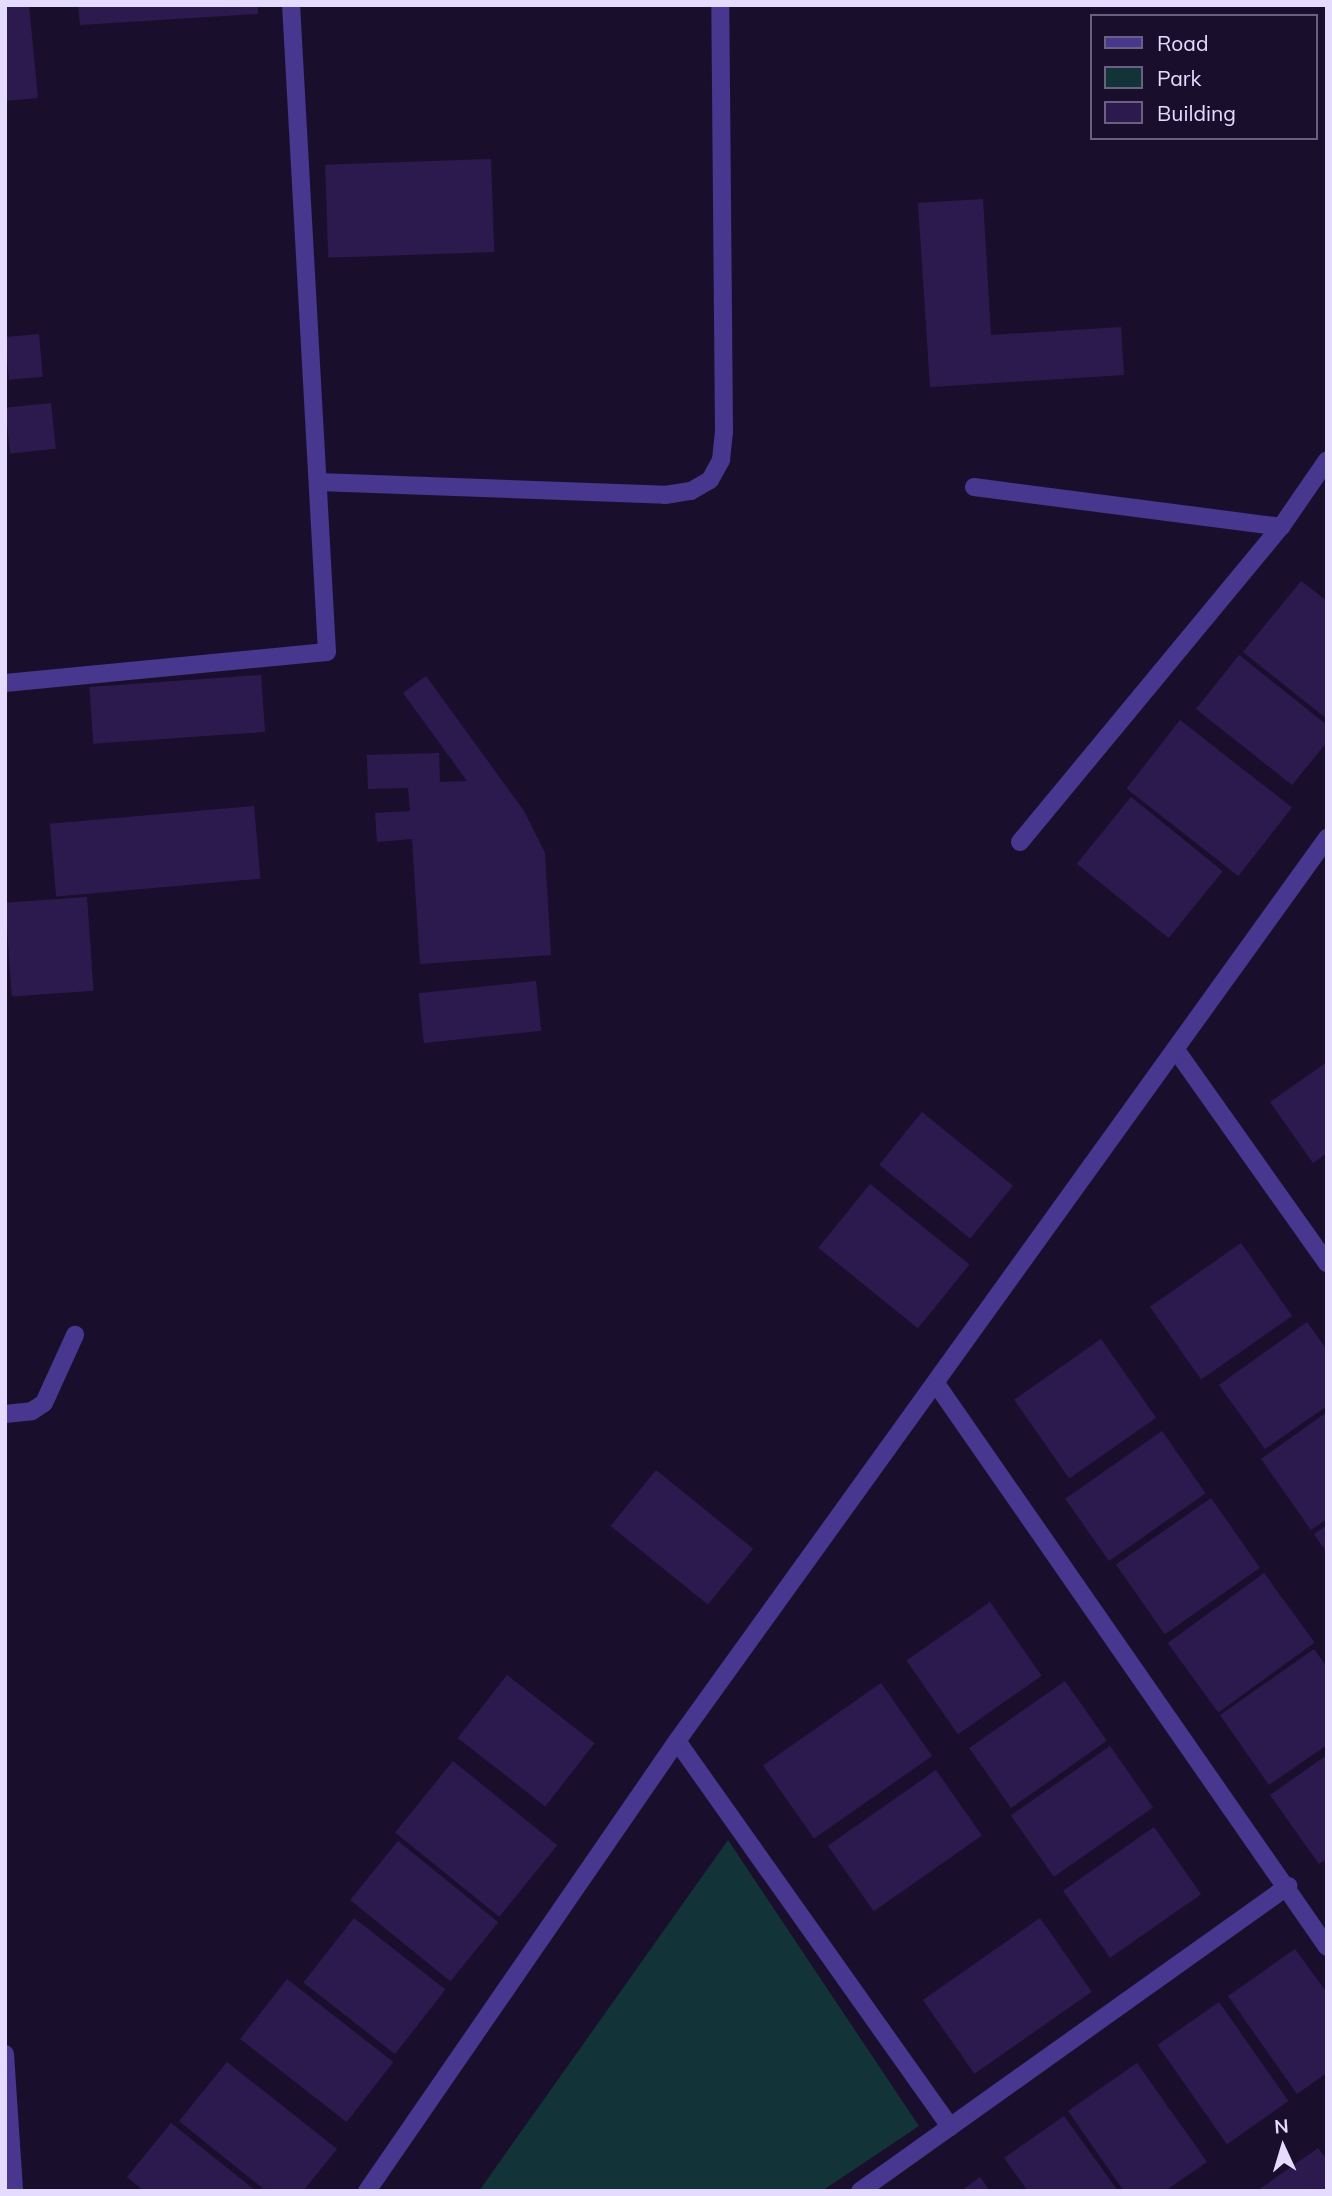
<!DOCTYPE html>
<style>
body{margin:0}
#map{position:relative;width:1332px;height:2196px;overflow:hidden;background:#190f2d;font-family:Mulish,sans-serif}
div>[style]{position:absolute}
.green>*{inset:0;background:#123337}
.building>*{inset:0;background:#2c1a4f;transform-origin:0 0}
.minor>*{height:18px;margin:-9px;padding:0 9px;transform-origin:9px;border-radius:9px;background:#47378f}
span{translate:-50% -50%;white-space:nowrap;text-align:center;line-height:1.15;-webkit-text-stroke:5px #190f2d;paint-order:stroke}
.frame{position:absolute;inset:0;border:7px solid #e4dbff;pointer-events:none}
.legend{position:absolute;left:1090px;top:14px;width:228px;height:126px;box-sizing:border-box;background:#190f2d;border:2px solid #6a6181;margin:0;padding:9px 12px;list-style:none;font-size:21px;color:#e4dbff}
.legend li{display:flex;align-items:center;gap:14px;height:35px}
.legend b{width:35px;border:2px solid #6a6181}
.north{position:absolute;left:1248px;top:2112px;width:70px;height:70px;-webkit-text-stroke:5px #190f2d;paint-order:stroke;rotate:356deg;font-size:19px;font-weight:700;line-height:28px;text-align:center;color:#e4dbff}
.north::after{content:'';display:block;margin:auto;width:24px;height:32px;background:#e4dbff;clip-path:polygon(50% 0,100% 100%,50% 72%,0 100%)}
</style>
<div id="map">
<div class="green">
<i style="clip-path:polygon(728px 1840px,919px 2126px,822px 2191px,479px 2191px)"></i>
</div>
<div class="building">
<i style="clip-path:polygon(5px 5px,29px 5px,38px 98px,5px 101px)"></i>
<i style="clip-path:polygon(78px 5px,258px 5px,258px 14px,80px 25px)"></i>
<i style="left:491px;top:159px;width:93px;height:166px;rotate:88deg"></i>
<i style="clip-path:polygon(983px 199px,991px 335px,1121px 327px,1124px 375px,930px 387px,918px 203px)"></i>
<i style="left:39px;top:334px;width:43px;height:34px;rotate:85deg"></i>
<i style="left:51px;top:403px;width:46px;height:46px;rotate:84deg"></i>
<i style="clip-path:polygon(1301px 581px,1327px 601px,1327px 719px,1243px 652px)"></i>
<i style="clip-path:polygon(1239px 655px,1327px 725px,1327px 742px,1292px 785px,1196px 709px)"></i>
<i style="left:261px;top:675px;width:57px;height:172px;rotate:86deg"></i>
<i style="clip-path:polygon(426px 676px,524px 811px,545px 853px,551px 955px,420px 964px,412px 839px,377px 842px,375px 813px,410px 811px,408px 788px,368px 789px,367px 755px,439px 753px,440px 782px,467px 781px,403px 693px)"></i>
<i style="left:1180px;top:720px;width:142px;height:87px;rotate:38deg"></i>
<i style="left:1131px;top:797px;width:118px;height:86px;rotate:39deg"></i>
<i style="left:254px;top:806px;width:73px;height:205px;rotate:85deg"></i>
<i style="left:87px;top:897px;width:94px;height:82px;rotate:86deg"></i>
<i style="left:536px;top:981px;width:50px;height:118px;rotate:84deg"></i>
<i style="clip-path:polygon(1327px 1062px,1327px 1153px,1313px 1163px,1270px 1102px)"></i>
<i style="left:922px;top:1112px;width:117px;height:68px;rotate:39deg"></i>
<i style="left:870px;top:1184px;width:128px;height:82px;rotate:39deg"></i>
<i style="left:1241px;top:1243px;width:89px;height:111px;rotate:55deg"></i>
<i style="clip-path:polygon(1307px 1322px,1327px 1350px,1327px 1406px,1265px 1449px,1219px 1385px)"></i>
<i style="left:1101px;top:1339px;width:96px;height:106px;rotate:55deg"></i>
<i style="clip-path:polygon(1327px 1412px,1327px 1519px,1311px 1530px,1261px 1459px)"></i>
<i style="left:1162px;top:1431px;width:76px;height:118px;rotate:55deg"></i>
<i style="left:656px;top:1470px;width:125px;height:72px;rotate:39deg"></i>
<i style="left:1211px;top:1498px;width:85px;height:116px;rotate:55deg"></i>
<i style="clip-path:polygon(1327px 1525px,1327px 1553px,1314px 1534px)"></i>
<i style="left:1264px;top:1573px;width:86px;height:119px;rotate:54deg"></i>
<i style="left:990px;top:1602px;width:90px;height:102px;rotate:55deg"></i>
<i style="clip-path:polygon(1314px 1649px,1327px 1667px,1327px 1745px,1269px 1785px,1220px 1715px)"></i>
<i style="left:507px;top:1675px;width:111px;height:80px;rotate:38deg"></i>
<i style="left:1065px;top:1681px;width:73px;height:117px;rotate:55deg"></i>
<i style="left:881px;top:1683px;width:89px;height:144px;rotate:55deg"></i>
<i style="left:1110px;top:1746px;width:75px;height:121px;rotate:55deg"></i>
<i style="clip-path:polygon(1327px 1755px,1327px 1859px,1319px 1864px,1270px 1795px)"></i>
<i style="left:453px;top:1761px;width:134px;height:92px;rotate:39deg"></i>
<i style="left:936px;top:1770px;width:80px;height:132px;rotate:55deg"></i>
<i style="left:1154px;top:1827px;width:82px;height:111px;rotate:55deg"></i>
<i style="left:398px;top:1841px;width:129px;height:76px;rotate:39deg"></i>
<i style="left:354px;top:1918px;width:116px;height:82px;rotate:38deg"></i>
<i style="left:1040px;top:1918px;width:90px;height:143px;rotate:55deg"></i>
<i style="clip-path:polygon(1295px 1949px,1327px 1993px,1327px 2073px,1297px 2094px,1228px 1996px)"></i>
<i style="left:287px;top:1979px;width:135px;height:76px;rotate:38deg"></i>
<i style="left:1219px;top:2002px;width:121px;height:75px;rotate:55deg"></i>
<i style="clip-path:polygon(227px 2062px,337px 2149px,303px 2191px,266px 2191px,179px 2121px)"></i>
<i style="clip-path:polygon(1137px 2063px,1207px 2162px,1165px 2191px,1124px 2191px,1068px 2111px)"></i>
<i style="clip-path:polygon(1064px 2116px,1118px 2191px,1028px 2191px,1004px 2158px)"></i>
<i style="clip-path:polygon(171px 2123px,256px 2191px,144px 2191px,127px 2177px)"></i>
<i style="clip-path:polygon(1318px 2148px,1327px 2160px,1327px 2191px,1257px 2191px)"></i>
<i style="clip-path:polygon(980px 2177px,990px 2191px,961px 2191px)"></i>
</div>
<div class="minor">
<i style="left:318px;top:482px;width:347px;rotate:2.1deg"></i>
<i style="left:665px;top:495px;width:26px;rotate:-9deg"></i>
<i style="left:691px;top:491px;width:22px;rotate:-30deg"></i>
<i style="left:710px;top:480px;width:23px;rotate:-61deg"></i>
<i style="left:721px;top:460px;width:28px;rotate:-84deg"></i>
<i style="left:724px;top:432px;width:427px;rotate:-90.5deg"></i>
<i style="left:974px;top:487px;width:310px;rotate:7.4deg"></i>
<i style="left:5px;top:683px;width:323px;rotate:-5.5deg"></i>
<i style="left:327px;top:652px;width:648px;rotate:-93.18deg"></i>
<i style="left:1020px;top:842px;width:409px;rotate:-50.4deg"></i>
<i style="left:1281px;top:527px;width:81px;rotate:-55.5deg"></i>
<i style="left:1176px;top:1050px;width:261px;rotate:54.7deg"></i>
<i style="left:937px;top:1385px;width:684px;rotate:55.24deg"></i>
<i style="left:5px;top:1414px;width:27px;rotate:-6deg"></i>
<i style="left:32px;top:1411px;width:14px;rotate:-34deg"></i>
<i style="left:44px;top:1403px;width:75px;rotate:-65.5deg"></i>
<i style="left:677px;top:1741px;width:473px;rotate:54.7deg"></i>
<i style="left:5px;top:2054px;width:137px;rotate:86.2deg"></i>
<i style="left:367px;top:2191px;width:546px;rotate:-55.44deg"></i>
<i style="left:677px;top:1741px;width:1113px;rotate:-54.25deg"></i>
<i style="left:860px;top:2191px;width:526px;rotate:-35.47deg"></i>
</div>
<div class="frame"></div>
<ul class="legend">
<li><b style="height:9px;background:#47378f"></b>Road</li>
<li><b style="height:19px;background:#123337"></b>Park</li>
<li><b style="height:19px;background:#2c1a4f"></b>Building</li>
</ul>
<div class="north">N</div>
</div>
